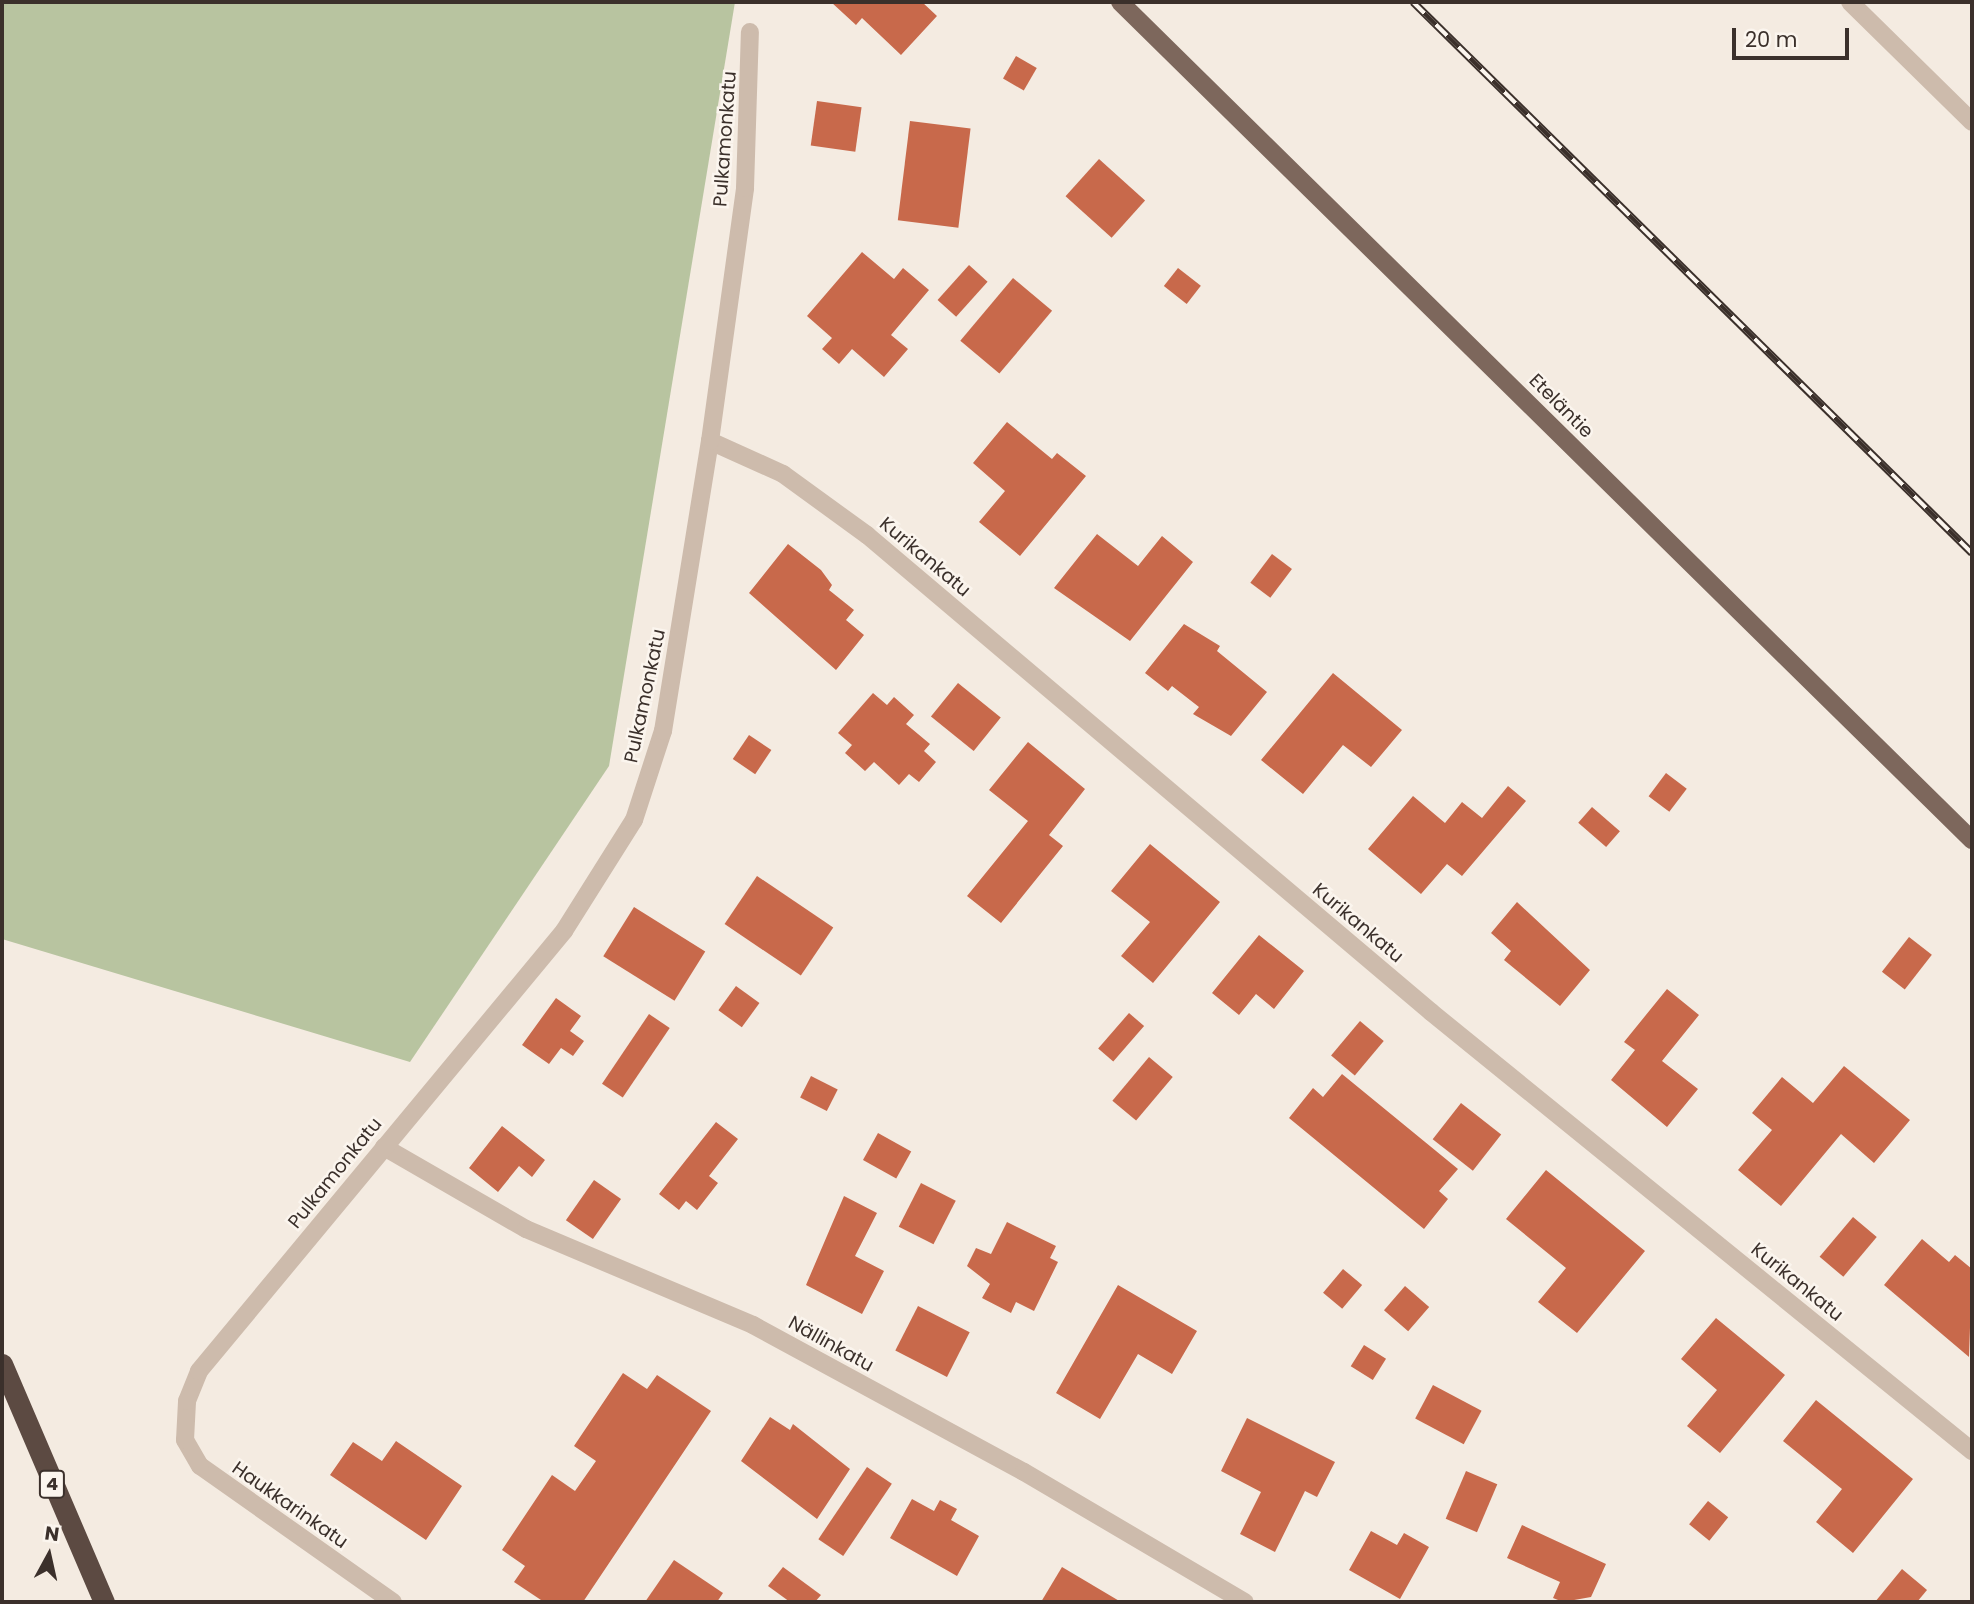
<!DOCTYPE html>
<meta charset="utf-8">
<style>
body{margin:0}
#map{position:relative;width:1974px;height:1604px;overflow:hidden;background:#f4ebe1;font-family:Poppins,sans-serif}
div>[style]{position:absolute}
.green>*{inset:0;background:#b8c4a0}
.building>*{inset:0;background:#c8694b;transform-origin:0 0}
.minor>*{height:18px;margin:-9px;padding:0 9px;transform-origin:9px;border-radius:9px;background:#cdbbac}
.major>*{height:18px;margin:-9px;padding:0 9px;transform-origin:9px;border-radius:9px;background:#7d675c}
.highway>*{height:21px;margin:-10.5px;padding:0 10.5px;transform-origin:10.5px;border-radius:10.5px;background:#5c4a42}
.rail>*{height:8px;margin-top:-4px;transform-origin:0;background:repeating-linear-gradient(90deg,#fbf5ee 0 16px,#3b302b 0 32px);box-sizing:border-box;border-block:2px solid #3b302b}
span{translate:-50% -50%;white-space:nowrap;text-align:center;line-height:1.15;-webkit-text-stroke:5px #fbf5ee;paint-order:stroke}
.shield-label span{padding:2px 5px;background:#fbf5ee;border:2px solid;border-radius:5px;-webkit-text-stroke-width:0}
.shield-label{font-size:18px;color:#3b302b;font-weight:700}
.street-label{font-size:19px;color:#3b302b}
.frame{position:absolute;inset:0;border:4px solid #3b302b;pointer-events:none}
.north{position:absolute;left:14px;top:1520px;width:70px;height:70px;-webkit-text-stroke:5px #fbf5ee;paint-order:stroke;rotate:8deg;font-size:19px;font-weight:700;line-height:28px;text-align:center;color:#3b302b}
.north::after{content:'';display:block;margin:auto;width:24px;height:32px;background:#3b302b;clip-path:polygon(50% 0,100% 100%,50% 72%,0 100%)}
.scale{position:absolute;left:1732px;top:28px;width:117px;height:32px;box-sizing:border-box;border:4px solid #3b302b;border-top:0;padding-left:9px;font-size:21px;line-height:24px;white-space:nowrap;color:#3b302b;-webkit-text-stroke:5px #fbf5ee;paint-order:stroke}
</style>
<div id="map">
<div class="green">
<i style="clip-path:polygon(2px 2px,735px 2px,609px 766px,410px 1062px,2px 939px)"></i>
</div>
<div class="building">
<i style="clip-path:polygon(831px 2px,922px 2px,937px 16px,901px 55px,862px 18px,856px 25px)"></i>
<i style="left:1016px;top:56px;width:24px;height:26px;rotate:30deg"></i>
<i style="left:817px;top:101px;width:45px;height:45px;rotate:8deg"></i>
<i style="left:910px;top:121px;width:61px;height:100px;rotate:7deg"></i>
<i style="left:1099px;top:159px;width:62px;height:50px;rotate:42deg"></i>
<i style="clip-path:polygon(862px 252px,894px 279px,903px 268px,929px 290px,891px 335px,908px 349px,884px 377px,852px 349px,839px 364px,822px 349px,832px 338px,807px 316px)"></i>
<i style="left:969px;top:265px;width:25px;height:47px;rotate:42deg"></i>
<i style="left:1178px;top:268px;width:29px;height:23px;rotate:38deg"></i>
<i style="left:1013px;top:278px;width:51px;height:82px;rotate:40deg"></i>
<i style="clip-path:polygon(1007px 422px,1052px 459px,1057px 453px,1086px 476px,1020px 556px,979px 522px,1005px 491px,973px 463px)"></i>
<i style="clip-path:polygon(1097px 534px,1138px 566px,1162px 536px,1193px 562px,1130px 641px,1054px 588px)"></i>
<i style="clip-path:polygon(788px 544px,821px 570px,832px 585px,829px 590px,854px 610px,846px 620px,864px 635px,836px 670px,749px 593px)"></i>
<i style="left:1272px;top:554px;width:25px;height:36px;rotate:37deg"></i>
<i style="clip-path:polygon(1184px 624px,1220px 646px,1217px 651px,1267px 692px,1231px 736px,1193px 714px,1199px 707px,1172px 686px,1168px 691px,1145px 673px)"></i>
<i style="clip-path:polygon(1333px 673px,1402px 730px,1371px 767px,1343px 745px,1303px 794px,1261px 760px)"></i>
<i style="left:958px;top:683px;width:55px;height:43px;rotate:39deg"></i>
<i style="clip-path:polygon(873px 693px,887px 705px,894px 697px,914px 715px,906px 724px,930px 744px,924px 751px,936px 762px,919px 782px,909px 774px,899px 785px,874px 762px,865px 771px,845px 753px,852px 745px,838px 733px)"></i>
<i style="left:749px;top:735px;width:27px;height:29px;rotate:34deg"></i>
<i style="clip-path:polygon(1028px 742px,1085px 789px,1049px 835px,1063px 846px,1001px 923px,967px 896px,1028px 821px,989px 790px)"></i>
<i style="left:1666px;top:773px;width:26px;height:29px;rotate:37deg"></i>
<i style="clip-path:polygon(1508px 786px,1526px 801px,1462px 876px,1447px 864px,1421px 894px,1368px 849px,1413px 796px,1445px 823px,1462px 802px,1482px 818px)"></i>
<i style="left:1592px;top:807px;width:37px;height:21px;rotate:41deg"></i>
<i style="clip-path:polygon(1150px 844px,1220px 902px,1153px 983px,1121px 956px,1150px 922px,1111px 891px)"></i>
<i style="left:757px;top:876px;width:92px;height:58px;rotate:34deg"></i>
<i style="clip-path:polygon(1517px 902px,1590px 970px,1560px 1006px,1504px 960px,1511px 951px,1491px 933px)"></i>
<i style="left:634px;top:907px;width:84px;height:58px;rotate:32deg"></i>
<i style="clip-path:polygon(1259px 935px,1304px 971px,1274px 1009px,1256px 994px,1239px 1015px,1212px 993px)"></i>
<i style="left:1909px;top:937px;width:29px;height:44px;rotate:38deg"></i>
<i style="left:736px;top:986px;width:29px;height:30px;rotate:36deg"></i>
<i style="clip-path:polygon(1667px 989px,1699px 1015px,1662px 1061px,1698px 1089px,1667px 1127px,1611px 1080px,1635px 1050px,1624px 1042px)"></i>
<i style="clip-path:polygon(556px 998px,581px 1016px,570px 1031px,584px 1041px,573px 1056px,561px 1048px,549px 1064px,522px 1045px)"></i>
<i style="left:1129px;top:1013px;width:20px;height:47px;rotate:41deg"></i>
<i style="left:649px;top:1014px;width:25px;height:84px;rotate:34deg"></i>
<i style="left:1360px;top:1021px;width:31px;height:45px;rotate:40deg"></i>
<i style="left:1149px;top:1057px;width:31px;height:57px;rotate:40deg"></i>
<i style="clip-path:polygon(1844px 1066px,1910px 1120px,1874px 1163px,1841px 1134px,1781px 1206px,1738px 1170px,1772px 1130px,1752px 1113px,1782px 1077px,1813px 1103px)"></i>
<i style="clip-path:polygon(1342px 1074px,1458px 1169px,1439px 1191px,1448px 1199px,1424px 1229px,1289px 1118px,1313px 1088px,1323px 1097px)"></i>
<i style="left:811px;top:1076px;width:30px;height:24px;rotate:27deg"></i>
<i style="left:1461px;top:1103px;width:51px;height:46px;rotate:38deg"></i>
<i style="clip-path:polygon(716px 1122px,738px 1139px,709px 1176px,718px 1183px,697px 1210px,686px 1201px,679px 1210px,659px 1194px)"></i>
<i style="clip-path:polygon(502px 1126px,545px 1160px,532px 1177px,519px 1166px,498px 1192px,469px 1168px)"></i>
<i style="left:878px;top:1133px;width:38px;height:31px;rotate:29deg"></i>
<i style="clip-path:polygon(1546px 1170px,1645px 1251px,1577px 1333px,1538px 1302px,1566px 1268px,1506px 1219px)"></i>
<i style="left:594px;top:1180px;width:33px;height:49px;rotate:35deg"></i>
<i style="left:921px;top:1183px;width:39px;height:49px;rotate:27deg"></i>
<i style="clip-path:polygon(844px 1196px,877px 1213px,855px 1256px,884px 1271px,862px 1314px,806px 1285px)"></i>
<i style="left:1853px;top:1217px;width:31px;height:52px;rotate:40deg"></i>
<i style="clip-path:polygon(1007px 1222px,1056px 1246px,1050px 1258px,1058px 1262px,1034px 1311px,1016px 1302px,1011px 1313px,982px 1298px,990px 1284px,967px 1266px,976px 1248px,991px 1254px)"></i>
<i style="clip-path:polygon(1922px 1239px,1949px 1262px,1955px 1255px,1972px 1269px,1969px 1357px,1884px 1285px)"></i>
<i style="left:1343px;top:1269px;width:25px;height:31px;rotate:40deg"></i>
<i style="clip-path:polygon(1118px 1285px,1197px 1331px,1172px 1374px,1138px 1354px,1100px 1419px,1056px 1393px)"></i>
<i style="left:1405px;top:1286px;width:32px;height:32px;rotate:41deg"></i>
<i style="left:918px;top:1306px;width:58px;height:50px;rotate:27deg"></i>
<i style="clip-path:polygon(1716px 1318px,1785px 1375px,1720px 1453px,1687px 1426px,1717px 1390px,1681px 1359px)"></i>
<i style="left:1364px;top:1345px;width:26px;height:25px;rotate:32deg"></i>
<i style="clip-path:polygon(623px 1373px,647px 1389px,657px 1375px,711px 1411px,583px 1602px,544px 1602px,514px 1582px,525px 1566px,502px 1550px,552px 1475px,575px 1491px,596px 1461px,574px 1446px)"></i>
<i style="left:1433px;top:1385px;width:55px;height:38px;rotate:28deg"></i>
<i style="clip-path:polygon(1816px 1400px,1913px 1479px,1853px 1553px,1816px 1522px,1842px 1489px,1783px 1441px)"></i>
<i style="clip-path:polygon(770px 1417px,790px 1430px,793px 1424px,850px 1469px,817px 1519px,741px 1461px)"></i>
<i style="clip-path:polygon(1247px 1418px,1335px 1462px,1317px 1497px,1305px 1491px,1275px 1552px,1240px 1534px,1261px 1492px,1221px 1471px)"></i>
<i style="clip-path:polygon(396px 1441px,462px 1486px,426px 1540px,330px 1475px,353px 1442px,382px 1461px)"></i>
<i style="left:867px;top:1467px;width:30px;height:87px;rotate:34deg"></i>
<i style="left:1466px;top:1471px;width:34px;height:52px;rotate:23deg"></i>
<i style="clip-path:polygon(912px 1499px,934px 1511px,940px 1500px,957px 1509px,951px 1520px,979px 1536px,957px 1576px,890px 1538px)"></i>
<i style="left:1708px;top:1501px;width:26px;height:30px;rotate:39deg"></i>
<i style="clip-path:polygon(1522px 1525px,1606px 1564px,1591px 1597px,1563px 1602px,1553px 1598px,1560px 1582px,1507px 1558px)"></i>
<i style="clip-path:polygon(1371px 1531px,1397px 1545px,1404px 1533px,1429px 1547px,1400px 1599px,1349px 1570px)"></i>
<i style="clip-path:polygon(674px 1560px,723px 1593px,717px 1602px,645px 1602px)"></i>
<i style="clip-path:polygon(783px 1567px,821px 1595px,815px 1602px,790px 1602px,768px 1586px)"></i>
<i style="clip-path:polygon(1062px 1567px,1121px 1602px,1041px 1602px)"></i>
<i style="clip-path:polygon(1902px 1569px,1927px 1590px,1917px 1602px,1875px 1602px)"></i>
</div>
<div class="minor">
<i style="left:1850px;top:2px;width:171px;rotate:44.5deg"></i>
<i style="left:710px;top:441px;width:80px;rotate:24.3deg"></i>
<i style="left:783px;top:474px;width:104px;rotate:36deg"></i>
<i style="left:867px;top:535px;width:739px;rotate:40.22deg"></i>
<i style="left:1431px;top:1012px;width:697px;rotate:39.06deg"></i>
<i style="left:384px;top:1147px;width:164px;rotate:30deg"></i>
<i style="left:526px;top:1229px;width:246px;rotate:22.9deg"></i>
<i style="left:753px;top:1325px;width:308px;rotate:28.5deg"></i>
<i style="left:1024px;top:1472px;width:256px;rotate:30.5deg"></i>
<i style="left:393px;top:1602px;width:236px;rotate:-144.8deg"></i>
<i style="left:200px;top:1466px;width:30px;rotate:-120deg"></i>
<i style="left:185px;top:1440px;width:39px;rotate:-87deg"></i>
<i style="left:187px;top:1401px;width:32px;rotate:-68deg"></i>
<i style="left:199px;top:1371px;width:572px;rotate:-50.32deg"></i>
<i style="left:564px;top:931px;width:131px;rotate:-57.8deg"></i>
<i style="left:634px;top:820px;width:94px;rotate:-72deg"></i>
<i style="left:663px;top:731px;width:294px;rotate:-80.8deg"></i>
<i style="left:710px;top:441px;width:255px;rotate:-82.1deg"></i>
<i style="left:745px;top:188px;width:156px;rotate:-88.2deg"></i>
</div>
<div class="major">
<i style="left:1120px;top:2px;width:1195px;rotate:44.53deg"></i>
</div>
<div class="highway">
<i style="left:2px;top:1364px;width:259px;rotate:66.8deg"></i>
</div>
<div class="rail">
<i style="left:1413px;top:2px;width:785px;rotate:44.59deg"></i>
</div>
<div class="shield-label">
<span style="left:52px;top:1484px">4</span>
</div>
<div class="street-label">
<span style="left:725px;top:139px;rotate:-86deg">Pulkamonkatu</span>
<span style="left:1561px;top:406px;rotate:45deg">Eteläntie</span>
<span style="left:925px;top:557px;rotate:40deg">Kurikankatu</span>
<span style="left:645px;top:696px;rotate:-78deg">Pulkamonkatu</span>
<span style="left:1358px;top:923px;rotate:40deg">Kurikankatu</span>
<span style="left:335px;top:1173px;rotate:-51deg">Pulkamonkatu</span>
<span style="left:1797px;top:1282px;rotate:39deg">Kurikankatu</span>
<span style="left:831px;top:1344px;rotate:29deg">Nällinkatu</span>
<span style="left:290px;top:1505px;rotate:35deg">Haukkarinkatu</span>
</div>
<div class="frame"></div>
<div class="north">N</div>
<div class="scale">20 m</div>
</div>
